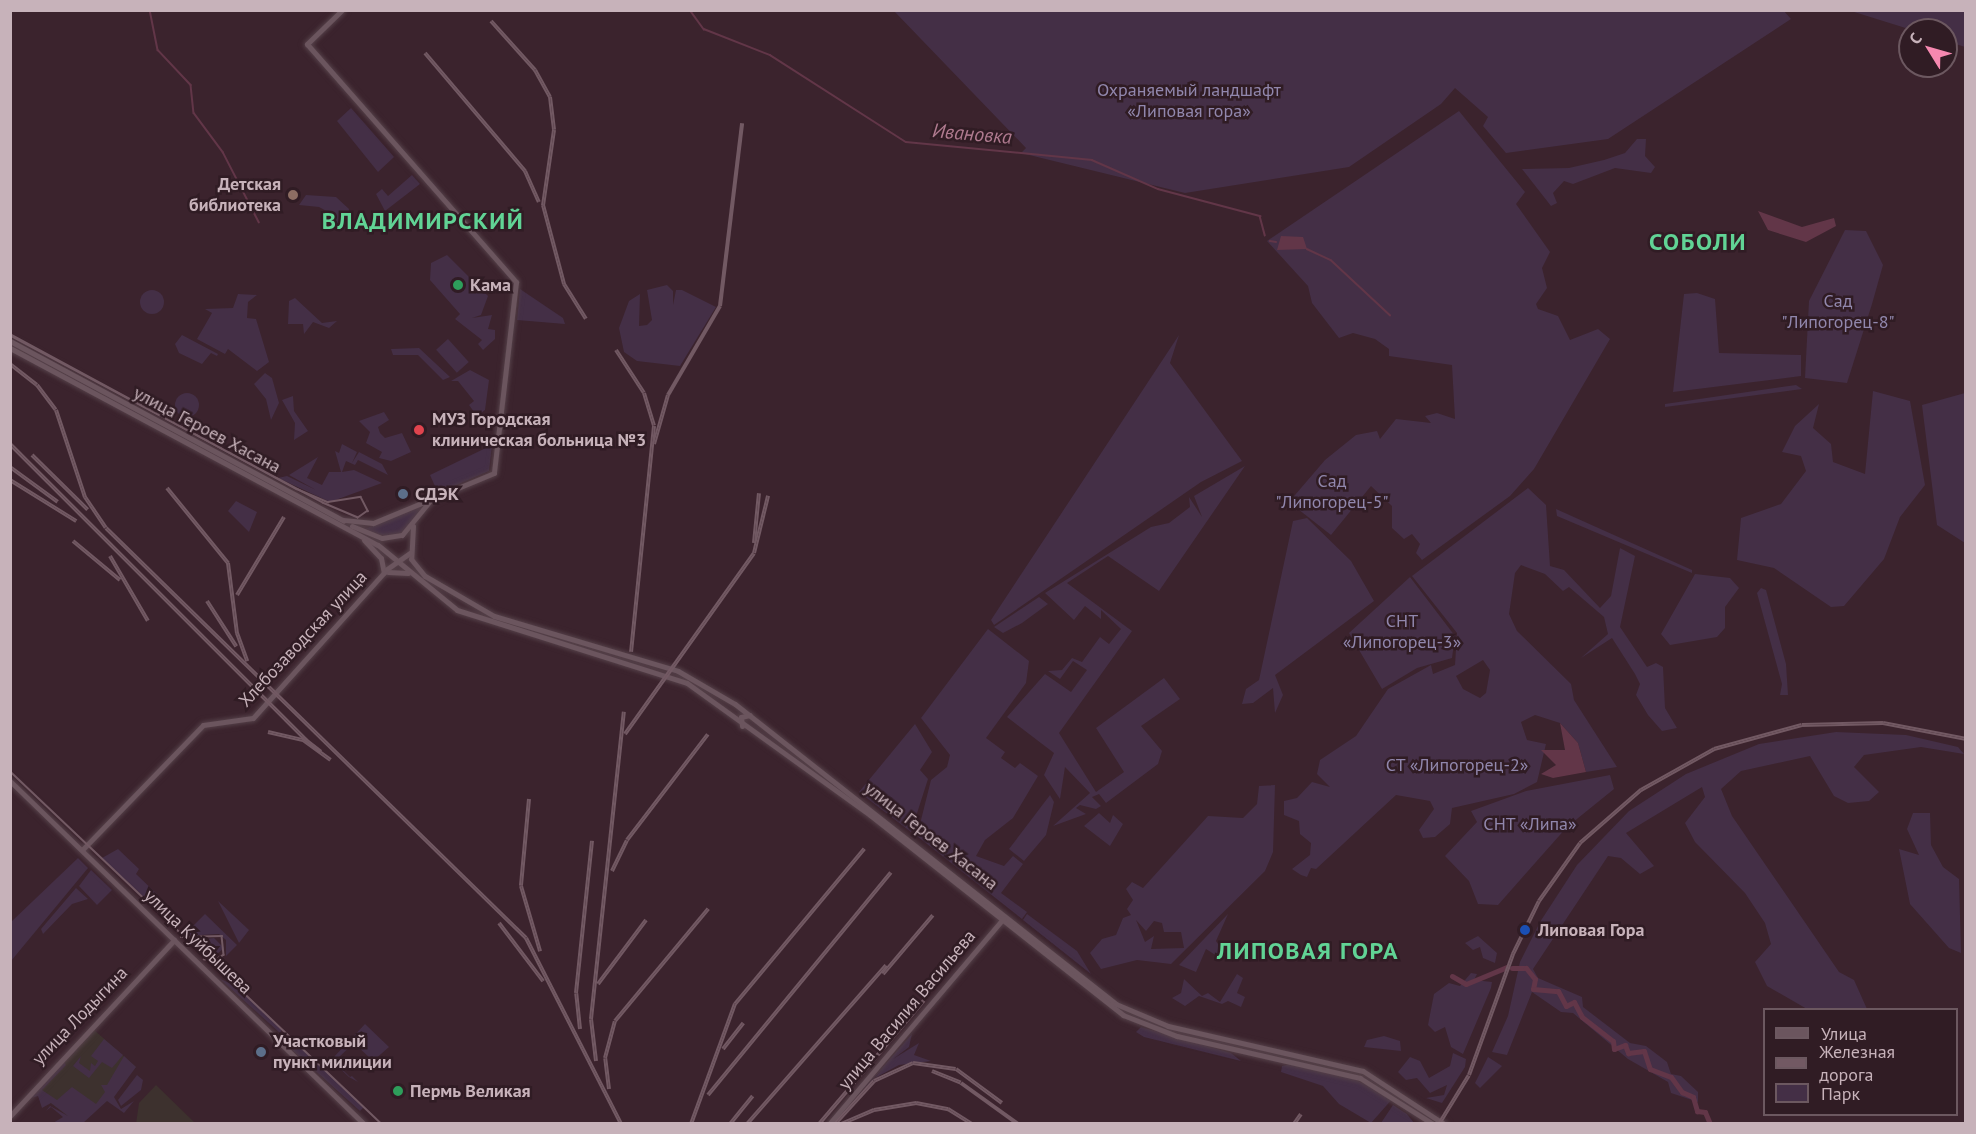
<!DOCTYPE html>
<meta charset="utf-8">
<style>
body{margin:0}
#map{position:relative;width:1976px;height:1134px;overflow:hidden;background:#3b232d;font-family:"PT Sans",sans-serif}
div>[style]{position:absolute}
.medical>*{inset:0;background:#3d312e}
.green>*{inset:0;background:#442f46;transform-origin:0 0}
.round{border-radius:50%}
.water>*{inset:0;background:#623648}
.stream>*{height:1.5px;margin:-0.75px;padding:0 0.75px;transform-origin:0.75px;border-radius:0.75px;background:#623648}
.river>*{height:5px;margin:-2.5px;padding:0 2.5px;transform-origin:2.5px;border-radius:2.5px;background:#623648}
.roads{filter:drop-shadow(0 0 2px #544048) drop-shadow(0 0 2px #544048)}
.major>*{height:5px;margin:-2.5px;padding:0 2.5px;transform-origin:2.5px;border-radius:2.5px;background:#6b555e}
.tram>*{height:1.5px;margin:-0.75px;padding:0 0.75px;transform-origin:0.75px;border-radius:0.75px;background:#725963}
.rail>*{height:4px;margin-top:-2px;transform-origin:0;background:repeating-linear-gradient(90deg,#301c24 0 4.5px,#725963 0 9px);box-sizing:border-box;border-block:2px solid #725963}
.dots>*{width:16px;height:16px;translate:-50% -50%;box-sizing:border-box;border:3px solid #301c24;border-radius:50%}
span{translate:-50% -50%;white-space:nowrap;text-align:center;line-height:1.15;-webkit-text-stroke:5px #301c24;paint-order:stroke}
.park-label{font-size:18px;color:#9187ad}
.poi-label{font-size:18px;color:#c7b2ba;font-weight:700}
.right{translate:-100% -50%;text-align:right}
.left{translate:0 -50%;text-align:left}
.street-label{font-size:18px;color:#c7b2ba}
.water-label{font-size:20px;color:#af7a8f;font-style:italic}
.district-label{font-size:24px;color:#61d395;font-weight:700;letter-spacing:1.5px}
.frame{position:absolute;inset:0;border:12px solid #c7b2ba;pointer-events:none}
.legend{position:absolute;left:1763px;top:1008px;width:195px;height:108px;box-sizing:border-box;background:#301c24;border:2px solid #6c5860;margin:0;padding:8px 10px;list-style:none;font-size:18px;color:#c7b2ba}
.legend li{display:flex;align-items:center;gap:12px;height:30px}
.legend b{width:30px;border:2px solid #6c5860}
.north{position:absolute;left:1898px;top:18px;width:60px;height:60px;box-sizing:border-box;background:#301c24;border:2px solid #6c5860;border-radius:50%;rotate:307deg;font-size:16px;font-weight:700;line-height:24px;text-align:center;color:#c7b2ba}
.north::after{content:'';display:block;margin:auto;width:21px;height:27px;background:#f688b0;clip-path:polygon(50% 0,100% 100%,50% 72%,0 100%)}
</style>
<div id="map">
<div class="medical">
<i style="clip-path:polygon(93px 1029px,136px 1067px,107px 1101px,77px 1123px,35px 1091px)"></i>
<i style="clip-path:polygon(156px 1085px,194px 1122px,192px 1124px,136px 1124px,139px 1103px)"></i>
</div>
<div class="green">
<i style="clip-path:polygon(1783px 10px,1791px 19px,1608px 139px,1506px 153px,1483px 126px,1488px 117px,1455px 88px,1441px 104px,1349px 167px,1185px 193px,1021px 153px,1026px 148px,894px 11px)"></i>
<i style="clip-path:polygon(1851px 11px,1965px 11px,1965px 47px,1946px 41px,1946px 30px,1912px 30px)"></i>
<i style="clip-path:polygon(351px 108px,394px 157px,378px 172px,337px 121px)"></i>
<i style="clip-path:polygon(1459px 111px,1525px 192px,1516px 204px,1550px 252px,1542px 268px,1547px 288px,1536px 304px,1538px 309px,1558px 316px,1570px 340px,1598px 329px,1610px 339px,1534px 469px,1510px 496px,1422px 560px,1416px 553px,1420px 544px,1412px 534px,1404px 539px,1392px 528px,1392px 506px,1371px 486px,1331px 535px,1289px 502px,1325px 460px,1356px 435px,1377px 431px,1380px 439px,1396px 419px,1431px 423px,1425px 416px,1437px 413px,1455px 419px,1452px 365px,1389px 356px,1389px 349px,1375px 339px,1353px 333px,1339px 338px,1312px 303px,1308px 286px,1267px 241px)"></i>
<i style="clip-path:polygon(1637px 139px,1646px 139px,1645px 156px,1655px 167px,1651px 173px,1615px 168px,1573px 184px,1564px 181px,1553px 193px,1557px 203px,1551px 206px,1522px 169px,1569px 168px,1604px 160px,1625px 153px)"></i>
<i style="clip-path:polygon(412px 175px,420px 184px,385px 211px,376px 194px,382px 189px,388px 196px)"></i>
<i style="clip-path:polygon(306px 195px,336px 197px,349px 209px,347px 229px,334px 225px,332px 214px,319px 207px,299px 205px)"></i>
<i style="clip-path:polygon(1845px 230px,1866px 231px,1883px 265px,1872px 304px,1847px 383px,1805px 378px,1809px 301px)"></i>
<i style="clip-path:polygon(447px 255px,488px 296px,481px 315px,472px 318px,492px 315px,488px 329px,495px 330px,495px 339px,483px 350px,478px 344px,482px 340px,455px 319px,460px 314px,430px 280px,431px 263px)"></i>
<i style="clip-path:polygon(667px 285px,673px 291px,673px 305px,676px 290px,682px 290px,716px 307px,680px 366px,637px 361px,624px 352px,619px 328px,629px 301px,640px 294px,639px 326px,647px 325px,652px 320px,647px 290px)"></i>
<i style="clip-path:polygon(520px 289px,563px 318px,565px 324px,517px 320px)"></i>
<i class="round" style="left:140px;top:290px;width:24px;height:24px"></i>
<i style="clip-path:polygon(1697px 293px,1715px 299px,1719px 353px,1801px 355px,1801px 376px,1673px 392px,1684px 294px)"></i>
<i style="clip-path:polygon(238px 294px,257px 295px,248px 302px,247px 318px,256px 319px,269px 362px,257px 371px,228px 349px,225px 354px,197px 339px,212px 313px,205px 309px,233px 308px)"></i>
<i style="clip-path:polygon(295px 298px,322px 323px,337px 321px,329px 328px,313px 322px,304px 334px,303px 324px,288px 324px,289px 301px)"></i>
<i style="clip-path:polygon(182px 335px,218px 354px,217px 356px,211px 353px,202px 364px,179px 353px,175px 344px)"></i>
<i style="clip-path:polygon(1179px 335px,1170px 363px,1242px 461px,1201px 482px,994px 625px,991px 620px)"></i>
<i style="left:448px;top:339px;width:31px;height:16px;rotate:48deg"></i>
<i style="clip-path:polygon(419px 348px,450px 377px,443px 380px,418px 355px,393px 355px,391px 349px)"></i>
<i style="clip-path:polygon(470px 370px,489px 380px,485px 410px,477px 416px,469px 405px,474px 401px,458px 381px,451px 381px)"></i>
<i style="clip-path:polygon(265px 373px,272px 378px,279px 403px,271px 420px,266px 399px,254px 384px)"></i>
<i style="clip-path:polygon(1796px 385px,1802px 389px,1665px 407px,1665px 404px)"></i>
<i style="clip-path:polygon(1873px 391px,1910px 401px,1925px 485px,1900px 517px,1884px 559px,1844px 606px,1831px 607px,1774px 568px,1737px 560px,1741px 518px,1781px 504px,1806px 471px,1801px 456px,1782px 452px,1795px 426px,1819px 404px,1813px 428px,1831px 444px,1833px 462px,1865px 474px)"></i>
<i style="clip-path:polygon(1965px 393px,1966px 393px,1965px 543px,1937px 525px,1922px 405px)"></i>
<i class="round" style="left:175px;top:393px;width:24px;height:24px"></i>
<i style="clip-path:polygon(293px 396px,294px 411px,308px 431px,294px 440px,295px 423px,282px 400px)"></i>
<i style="clip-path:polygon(384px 412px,389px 420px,378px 427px,380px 433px,385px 438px,402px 433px,411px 452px,391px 461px,379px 458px,382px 452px,366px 443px,370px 432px,359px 421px)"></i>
<i style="clip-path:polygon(342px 444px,357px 452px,352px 463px,359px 452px,382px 464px,388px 475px,358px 460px,355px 465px,346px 461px,342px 472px,354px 470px,382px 483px,330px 502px,278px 478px,287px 476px,316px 490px,289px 475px,318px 457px,307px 478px,322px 485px,329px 472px,341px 472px,335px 451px,339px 453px)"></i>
<i style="clip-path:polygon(492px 445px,489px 471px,438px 493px,430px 475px)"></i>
<i style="clip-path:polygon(1245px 466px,1159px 591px,1108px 556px,1067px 583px,1132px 631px,1059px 733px,1096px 792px,1124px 772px,1096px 728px,1164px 678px,1180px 699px,1141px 726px,1162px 751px,1158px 764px,1106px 803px,1099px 794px,1092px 797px,1101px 806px,1096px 809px,1080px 805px,1076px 808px,1086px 814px,1053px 826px,1090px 793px,1065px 767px,1060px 799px,1044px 775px,1054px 753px,1007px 717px,1045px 674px,1071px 692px,1087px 670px,1073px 661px,1060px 679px,1048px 671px,1062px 670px,1072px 658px,1082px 662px,1100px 637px,1109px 644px,1121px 629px,1101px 610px,1101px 619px,1085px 606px,1074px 620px,1045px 593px,1151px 527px,1169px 523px,1190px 507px,1189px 497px,1202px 517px,1194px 496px)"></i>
<i style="clip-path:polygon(evenodd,1528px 488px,1546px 505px,1550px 566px,1564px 570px,1600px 608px,1611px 596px,1620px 548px,1635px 556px,1620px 627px,1647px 667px,1656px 663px,1663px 667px,1665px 708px,1677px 728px,1662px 731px,1648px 715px,1636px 695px,1640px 684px,1635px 674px,1612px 638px,1581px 658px,1608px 634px,1604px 617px,1569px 587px,1563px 591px,1545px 574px,1521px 565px,1515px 573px,1509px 614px,1517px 631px,1571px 684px,1574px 700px,1617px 767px,1586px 772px,1578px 743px,1560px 723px,1535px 715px,1521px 722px,1527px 740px,1546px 744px,1537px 782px,1514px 794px,1452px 808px,1450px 824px,1435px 837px,1423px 838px,1419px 830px,1434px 809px,1430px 801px,1396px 795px,1316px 869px,1311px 868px,1307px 877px,1301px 875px,1292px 869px,1310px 855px,1311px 843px,1300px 834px,1299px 821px,1284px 815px,1284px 801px,1297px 798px,1312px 782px,1330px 787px,1317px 774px,1320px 760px,1356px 736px,1388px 689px,1431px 665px,1433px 674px,1455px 665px,1457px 633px,1412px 576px,1528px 488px,1483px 660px,1490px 670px,1486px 693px,1480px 698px,1463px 689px,1456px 676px,1483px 660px)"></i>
<i style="clip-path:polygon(236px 501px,257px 512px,249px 532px,228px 511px)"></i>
<i style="clip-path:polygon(425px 505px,405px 532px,385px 536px,362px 530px)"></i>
<i style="clip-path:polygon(1556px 509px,1692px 570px,1692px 573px,1557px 516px)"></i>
<i style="clip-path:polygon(1307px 518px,1351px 561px,1374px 601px,1275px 675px,1283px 695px,1275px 713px,1273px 688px,1253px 703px,1242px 704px,1246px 689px,1259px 680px,1293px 521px)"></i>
<i style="clip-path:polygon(1695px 574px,1730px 578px,1739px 588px,1725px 607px,1725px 628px,1717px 637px,1670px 645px,1661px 634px)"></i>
<i style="clip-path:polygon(1410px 577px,1455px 636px,1452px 658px,1417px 668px,1382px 689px,1349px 633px)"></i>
<i style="clip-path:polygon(1761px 588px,1766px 590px,1786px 664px,1788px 695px,1780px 695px,1782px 684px,1757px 593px)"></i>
<i style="clip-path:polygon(1039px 597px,1048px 604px,1022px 623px,1003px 633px,994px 627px)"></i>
<i style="clip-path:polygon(988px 629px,1029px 661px,1026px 683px,986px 738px,1005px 752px,1001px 758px,1015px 768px,1020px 763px,1038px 776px,1013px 818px,985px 840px,976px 856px,1004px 866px,1013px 856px,1023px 864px,1001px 893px,1027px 912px,1022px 919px,917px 836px,931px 780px,947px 767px,950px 755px,921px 718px)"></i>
<i style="clip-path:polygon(915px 724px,932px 752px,920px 770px,928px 779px,911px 832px,859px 792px)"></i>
<i style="clip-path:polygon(1836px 732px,1906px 735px,1958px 747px,1964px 754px,1921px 747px,1864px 755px,1854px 767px,1879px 792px,1869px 801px,1848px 803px,1834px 796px,1810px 756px,1741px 771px,1721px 789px,1732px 816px,1839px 972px,1854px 980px,1867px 1009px,1807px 1009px,1767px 986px,1755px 962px,1771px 944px,1765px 923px,1745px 893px,1695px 842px,1685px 823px,1705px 797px,1702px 787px,1626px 833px,1654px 866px,1640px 874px,1621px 858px,1608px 856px,1533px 969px,1538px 978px,1582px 997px,1583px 1007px,1630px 1043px,1646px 1046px,1667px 1062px,1671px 1074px,1681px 1076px,1698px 1092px,1698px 1102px,1671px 1093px,1668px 1082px,1628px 1059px,1573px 1013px,1561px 1012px,1532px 992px,1507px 1055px,1492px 1052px,1508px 1016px,1520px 962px,1540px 922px,1577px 865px,1629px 811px,1686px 774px,1759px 744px)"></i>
<i style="clip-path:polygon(1610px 775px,1614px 789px,1567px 827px,1498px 905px,1478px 904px,1469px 881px,1445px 856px,1477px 822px,1471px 811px,1526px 791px)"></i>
<i style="clip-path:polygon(evenodd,1275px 785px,1273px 852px,1265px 871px,1171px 964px,1137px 960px,1101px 969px,1090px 953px,1102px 939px,1116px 935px,1123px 918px,1131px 915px,1127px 909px,1133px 900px,1126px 889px,1132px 882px,1143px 888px,1208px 816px,1243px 818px,1257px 804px,1259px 786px,1275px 785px,1136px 920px,1146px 931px,1154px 921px,1162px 923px,1164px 932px,1181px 932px,1184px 948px,1151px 949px,1154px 936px,1145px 942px,1136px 920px)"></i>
<i style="clip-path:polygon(1050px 795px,1054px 802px,1046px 835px,1024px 861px,1009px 849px)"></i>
<i style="clip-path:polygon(1099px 813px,1110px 823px,1113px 815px,1123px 824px,1110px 846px,1084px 826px)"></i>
<i style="clip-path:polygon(1913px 813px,1930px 813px,1931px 845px,1943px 867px,1959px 879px,1961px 953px,1949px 948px,1910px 904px,1899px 849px,1919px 855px,1907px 829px)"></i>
<i style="clip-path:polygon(118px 849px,139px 869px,136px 874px,159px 896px,175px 926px,102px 858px)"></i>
<i style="clip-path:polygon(78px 858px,88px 868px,11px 961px,11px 922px)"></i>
<i style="clip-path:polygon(91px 870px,112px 890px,97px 905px,79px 886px)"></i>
<i style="clip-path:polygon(76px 888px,88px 899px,72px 904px,43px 934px,41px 929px)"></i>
<i style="clip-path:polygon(218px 901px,249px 930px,239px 943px)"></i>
<i style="clip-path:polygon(205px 914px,237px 945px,226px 956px,226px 940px,219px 934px,183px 936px)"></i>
<i style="clip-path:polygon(1027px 914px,1077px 951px,1091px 974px,1023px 920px)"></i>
<i style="clip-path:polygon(1228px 914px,1216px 941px,1226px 955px,1220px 958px,1206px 949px,1196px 972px,1179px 965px)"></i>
<i style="clip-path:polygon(1478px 936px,1497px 953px,1495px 963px,1483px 958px,1480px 947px,1473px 950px,1465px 943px)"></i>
<i style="clip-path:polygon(214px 938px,224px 948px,210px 960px,188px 941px)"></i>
<i style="clip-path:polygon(1471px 973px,1477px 974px,1474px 980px,1492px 982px,1491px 988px,1463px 1054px,1451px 1047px,1445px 1027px,1435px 1032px,1428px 1025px,1434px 994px,1449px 983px,1460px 986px)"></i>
<i style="clip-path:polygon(1237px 974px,1243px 978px,1237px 993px,1245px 997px,1241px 1007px,1228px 1001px,1222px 1004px,1199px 996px,1185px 1006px,1172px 998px,1181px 993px,1184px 979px,1202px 996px,1208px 993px,1220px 1002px)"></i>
<i style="clip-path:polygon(220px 979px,237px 986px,282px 1029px,280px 1033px)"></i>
<i style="clip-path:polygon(365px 1024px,389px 1047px,373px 1061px,354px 1043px,338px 1058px,336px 1063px,350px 1077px,352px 1076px,358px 1082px,349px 1077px,331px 1060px)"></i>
<i style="clip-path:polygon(1141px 1027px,1231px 1053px,1241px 1061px,1144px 1037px,1136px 1032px)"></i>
<i style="clip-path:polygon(912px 1034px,909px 1047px,893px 1059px,919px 1043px,914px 1055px,931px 1061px,899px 1065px,875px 1078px,883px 1068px,858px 1095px)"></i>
<i style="clip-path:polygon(1384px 1036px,1400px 1041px,1401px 1051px,1364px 1047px,1367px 1040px)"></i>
<i style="clip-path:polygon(104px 1039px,123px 1055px,112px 1068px,102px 1062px,89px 1078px,73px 1066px,81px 1056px,79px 1063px,90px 1071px,91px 1063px,95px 1066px,98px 1061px,91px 1056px)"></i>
<i style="clip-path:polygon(295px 1041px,364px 1107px,360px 1111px,290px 1048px)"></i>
<i style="clip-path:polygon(1453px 1053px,1466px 1059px,1465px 1067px,1442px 1103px,1426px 1098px,1444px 1095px,1447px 1085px,1430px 1093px,1417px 1078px,1406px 1080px,1398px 1072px,1410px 1057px,1420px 1061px,1429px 1078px,1450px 1066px)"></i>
<i style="clip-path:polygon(124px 1056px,136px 1067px,114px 1097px,121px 1109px,134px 1101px,124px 1113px,107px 1101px,83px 1123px,53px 1123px,63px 1117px,51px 1107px,46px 1111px,50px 1106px,68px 1116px,51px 1103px,42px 1108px,38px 1096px,31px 1098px,63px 1061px,66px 1065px,42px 1090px,57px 1100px,72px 1087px,96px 1104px,105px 1092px,101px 1085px,107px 1085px)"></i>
<i style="clip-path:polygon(1488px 1057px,1502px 1066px,1480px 1088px,1475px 1083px)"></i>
<i style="clip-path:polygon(1290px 1064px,1351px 1078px,1394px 1097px,1371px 1123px,1339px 1104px,1323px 1086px,1281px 1072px,1282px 1066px)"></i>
<i style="clip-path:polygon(137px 1075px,143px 1080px,141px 1090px,121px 1106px,118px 1100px)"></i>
<i style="clip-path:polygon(1393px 1105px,1407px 1114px,1414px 1123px,1381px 1123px)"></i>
</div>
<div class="water">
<i style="clip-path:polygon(1758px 211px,1802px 227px,1834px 218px,1836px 226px,1806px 242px,1768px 230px)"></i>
<i style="clip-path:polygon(1281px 236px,1303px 237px,1307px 249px,1277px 250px)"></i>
<i style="clip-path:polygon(1560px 723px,1578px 743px,1586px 772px,1553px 778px,1541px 774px,1556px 765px,1541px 750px,1565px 750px)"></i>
</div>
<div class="stream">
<i style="left:150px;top:10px;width:41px;rotate:78.7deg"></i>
<i style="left:158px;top:50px;width:48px;rotate:46.7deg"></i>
<i style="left:191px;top:85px;width:28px;rotate:84deg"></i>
<i style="left:194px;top:113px;width:49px;rotate:53.4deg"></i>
<i style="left:223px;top:152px;width:79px;rotate:62.8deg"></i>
<i style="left:690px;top:10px;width:24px;rotate:54deg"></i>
<i style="left:704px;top:29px;width:71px;rotate:21.5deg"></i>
<i style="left:770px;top:55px;width:161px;rotate:32.6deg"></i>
<i style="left:906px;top:142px;width:187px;rotate:5.5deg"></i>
<i style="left:1092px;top:160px;width:72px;rotate:23.7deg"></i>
<i style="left:1158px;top:189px;width:106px;rotate:14.8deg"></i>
<i style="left:1260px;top:216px;width:20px;rotate:75deg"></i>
<i style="left:1270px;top:241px;width:6px;rotate:9deg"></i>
<i style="left:1307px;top:249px;width:26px;rotate:25deg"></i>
<i style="left:1331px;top:260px;width:81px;rotate:43deg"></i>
</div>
<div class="river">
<i style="left:1512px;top:968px;width:14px"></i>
<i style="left:1526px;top:968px;width:14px;rotate:51deg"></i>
<i style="left:1535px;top:979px;width:10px;rotate:101deg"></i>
<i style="left:1533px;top:989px;width:25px;rotate:5deg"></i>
<i style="left:1558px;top:991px;width:17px;rotate:62deg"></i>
<i style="left:1566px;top:1006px;width:9px;rotate:-27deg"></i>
<i style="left:1574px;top:1002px;width:17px;rotate:62deg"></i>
<i style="left:1582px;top:1017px;width:39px;rotate:38deg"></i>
<i style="left:1613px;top:1041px;width:8px;rotate:83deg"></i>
<i style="left:1614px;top:1049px;width:12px;rotate:-20deg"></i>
<i style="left:1625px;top:1045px;width:9px;rotate:69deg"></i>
<i style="left:1628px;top:1053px;width:16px;rotate:-7deg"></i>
<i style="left:1644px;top:1051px;width:19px;rotate:72deg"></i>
<i style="left:1650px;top:1069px;width:22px;rotate:21deg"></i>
<i style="left:1671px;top:1077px;width:19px;rotate:54deg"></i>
<i style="left:1682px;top:1092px;width:12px;rotate:24deg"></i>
<i style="left:1693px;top:1097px;width:15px;rotate:74deg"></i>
<i style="left:1697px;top:1111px;width:8px;rotate:7deg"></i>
<i style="left:1705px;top:1112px;width:13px;rotate:67deg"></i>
<i style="left:1452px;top:976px;width:16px;rotate:30deg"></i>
<i style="left:1466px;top:984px;width:44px;rotate:-22.5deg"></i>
</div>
<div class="roads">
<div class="major">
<i style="left:342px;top:10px;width:49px;rotate:135.8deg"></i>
<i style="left:307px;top:44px;width:317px;rotate:48.7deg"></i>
<i style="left:516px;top:282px;width:192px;rotate:96.6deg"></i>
<i style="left:494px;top:473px;width:131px;rotate:157.5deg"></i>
<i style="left:373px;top:523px;width:30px;rotate:-174deg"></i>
<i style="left:10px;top:341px;width:379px;rotate:28.3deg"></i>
<i style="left:10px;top:348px;width:417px;rotate:28.2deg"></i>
<i style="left:378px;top:545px;width:102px;rotate:39.4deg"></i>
<i style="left:457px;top:610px;width:241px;rotate:17.6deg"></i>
<i style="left:687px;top:683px;width:226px;rotate:35.8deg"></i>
<i style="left:870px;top:815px;width:323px;rotate:38.3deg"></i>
<i style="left:1123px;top:1015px;width:58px;rotate:21.3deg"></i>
<i style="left:1177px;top:1036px;width:188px;rotate:12.9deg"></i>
<i style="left:1360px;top:1078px;width:86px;rotate:32.2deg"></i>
<i style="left:352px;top:526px;width:32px;rotate:22deg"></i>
<i style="left:382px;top:538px;width:20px;rotate:-9deg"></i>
<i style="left:402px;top:535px;width:43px;rotate:-50.7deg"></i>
<i style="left:413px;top:526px;width:33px;rotate:93deg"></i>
<i style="left:411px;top:559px;width:22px;rotate:51deg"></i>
<i style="left:425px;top:576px;width:80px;rotate:30.1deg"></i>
<i style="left:494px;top:616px;width:192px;rotate:16.6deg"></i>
<i style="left:678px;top:671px;width:66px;rotate:30.1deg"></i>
<i style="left:735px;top:704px;width:485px;rotate:38.2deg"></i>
<i style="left:1116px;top:1004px;width:56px;rotate:22.9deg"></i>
<i style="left:1168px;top:1026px;width:200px;rotate:13deg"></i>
<i style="left:1363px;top:1071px;width:97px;rotate:33.2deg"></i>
<i style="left:364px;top:540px;width:25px;rotate:47deg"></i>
<i style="left:381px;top:558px;width:15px;rotate:79deg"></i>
<i style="left:388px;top:572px;width:20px;rotate:3deg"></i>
<i style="left:742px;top:726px;width:9px;rotate:-96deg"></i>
<i style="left:741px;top:717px;width:9px;rotate:-13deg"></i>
<i style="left:10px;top:781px;width:493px;rotate:44.1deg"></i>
<i style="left:82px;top:850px;width:174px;rotate:-45.9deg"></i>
<i style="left:203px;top:725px;width:50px;rotate:-8deg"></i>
<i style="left:253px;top:718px;width:200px;rotate:-48deg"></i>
<i style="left:387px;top:569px;width:29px;rotate:-35deg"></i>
<i style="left:10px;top:1116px;width:241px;rotate:-47deg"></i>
<i style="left:829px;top:1124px;width:270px;rotate:-49.7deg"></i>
</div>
</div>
<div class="tram">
<i style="left:10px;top:334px;width:326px;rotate:28.4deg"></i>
<i style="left:297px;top:489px;width:34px;rotate:23deg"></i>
<i style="left:328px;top:502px;width:33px;rotate:-9deg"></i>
<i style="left:361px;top:497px;width:16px;rotate:63deg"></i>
<i style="left:368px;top:511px;width:12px;rotate:145deg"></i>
<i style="left:358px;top:518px;width:38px;rotate:-157deg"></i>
<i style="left:323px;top:503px;width:355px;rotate:-151.9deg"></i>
<i style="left:10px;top:771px;width:513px;rotate:43.5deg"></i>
<i style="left:181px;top:937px;width:41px;rotate:-1.4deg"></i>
<i style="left:222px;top:936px;width:19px;rotate:84deg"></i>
<i style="left:224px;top:955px;width:13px;rotate:148deg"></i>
<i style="left:213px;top:962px;width:9px;rotate:-167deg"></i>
</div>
<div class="rail">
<i style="left:491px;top:21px;width:66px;rotate:48.1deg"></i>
<i style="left:535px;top:70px;width:31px;rotate:61deg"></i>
<i style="left:550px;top:97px;width:33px;rotate:83deg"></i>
<i style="left:554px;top:130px;width:76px;rotate:98.3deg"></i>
<i style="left:543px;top:205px;width:82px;rotate:75.1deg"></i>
<i style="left:564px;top:284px;width:41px;rotate:57.8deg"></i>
<i style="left:425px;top:53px;width:155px;rotate:49.7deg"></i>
<i style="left:525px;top:171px;width:34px;rotate:66deg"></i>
<i style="left:616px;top:350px;width:51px;rotate:56.9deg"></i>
<i style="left:644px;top:393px;width:34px;rotate:73deg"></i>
<i style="left:654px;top:426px;width:227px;rotate:95.8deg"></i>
<i style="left:10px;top:364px;width:34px;rotate:38deg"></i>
<i style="left:37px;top:385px;width:31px;rotate:53deg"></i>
<i style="left:56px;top:410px;width:92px;rotate:71.6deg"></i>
<i style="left:85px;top:497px;width:37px;rotate:56deg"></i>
<i style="left:106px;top:528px;width:587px;rotate:44.31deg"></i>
<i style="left:526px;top:938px;width:209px;rotate:62.9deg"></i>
<i style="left:10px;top:444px;width:420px;rotate:45deg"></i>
<i style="left:654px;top:444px;width:51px;rotate:-74.1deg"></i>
<i style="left:668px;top:395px;width:103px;rotate:-59.7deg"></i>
<i style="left:720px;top:306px;width:184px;rotate:-83.1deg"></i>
<i style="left:32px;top:455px;width:78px;rotate:44.5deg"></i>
<i style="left:10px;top:467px;width:59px;rotate:36.1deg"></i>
<i style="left:10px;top:480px;width:78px;rotate:31.8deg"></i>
<i style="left:167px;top:488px;width:97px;rotate:50.9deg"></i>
<i style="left:228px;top:563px;width:71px;rotate:82.7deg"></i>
<i style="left:237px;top:633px;width:30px;rotate:70deg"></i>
<i style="left:73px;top:541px;width:61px;rotate:39.7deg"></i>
<i style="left:754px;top:543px;width:50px;rotate:-84.3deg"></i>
<i style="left:110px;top:556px;width:75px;rotate:59.7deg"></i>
<i style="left:237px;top:595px;width:91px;rotate:-58.9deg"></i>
<i style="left:207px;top:601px;width:54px;rotate:57.2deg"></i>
<i style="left:268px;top:732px;width:36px;rotate:13deg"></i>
<i style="left:303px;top:740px;width:34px;rotate:36deg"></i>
<i style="left:625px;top:734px;width:222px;rotate:-54.5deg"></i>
<i style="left:754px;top:553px;width:59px;rotate:-76.2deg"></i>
<i style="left:302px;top:737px;width:24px;rotate:38deg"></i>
<i style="left:529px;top:799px;width:87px;rotate:95.3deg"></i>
<i style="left:521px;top:886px;width:68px;rotate:73.7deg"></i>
<i style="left:612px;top:871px;width:34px;rotate:-64deg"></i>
<i style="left:627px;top:840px;width:133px;rotate:-52.6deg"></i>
<i style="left:499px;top:923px;width:73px;rotate:52.8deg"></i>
<i style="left:883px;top:974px;width:77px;rotate:-49.7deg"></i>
<i style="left:598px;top:984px;width:80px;rotate:-53.1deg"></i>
<i style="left:580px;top:1029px;width:36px;rotate:-96deg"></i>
<i style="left:576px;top:993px;width:153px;rotate:-84deg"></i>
<i style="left:723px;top:1049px;width:33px;rotate:-52deg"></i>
<i style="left:596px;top:1061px;width:42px;rotate:-96.8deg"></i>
<i style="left:591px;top:1019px;width:309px;rotate:-83.9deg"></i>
<i style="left:932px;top:1071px;width:31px;rotate:22deg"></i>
<i style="left:961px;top:1083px;width:70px;rotate:35.7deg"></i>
<i style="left:609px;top:1089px;width:31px;rotate:-97deg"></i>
<i style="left:605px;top:1058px;width:38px;rotate:-75deg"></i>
<i style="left:615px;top:1021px;width:146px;rotate:-50.3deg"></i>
<i style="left:708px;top:1095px;width:288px;rotate:-50.6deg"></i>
<i style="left:691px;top:1124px;width:128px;rotate:-69.9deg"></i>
<i style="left:735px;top:1004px;width:202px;rotate:-50.2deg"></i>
<i style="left:730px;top:1124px;width:36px;rotate:-51deg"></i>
<i style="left:747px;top:1124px;width:211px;rotate:-48.8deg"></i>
<i style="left:819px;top:1124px;width:162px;rotate:-49.7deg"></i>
<i style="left:835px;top:1124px;width:58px;rotate:-47.8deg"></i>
<i style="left:874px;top:1081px;width:43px;rotate:-24.8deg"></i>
<i style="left:913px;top:1063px;width:43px;rotate:7.9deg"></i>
<i style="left:956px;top:1069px;width:57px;rotate:36.5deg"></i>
<i style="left:841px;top:1124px;width:36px;rotate:-23deg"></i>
<i style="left:874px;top:1110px;width:43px;rotate:-9.5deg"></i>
<i style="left:916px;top:1103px;width:33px;rotate:11deg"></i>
<i style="left:948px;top:1109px;width:28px;rotate:32deg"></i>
<i style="left:1294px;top:1124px;width:12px;rotate:-55deg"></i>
<i style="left:1439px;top:1124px;width:57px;rotate:-58.5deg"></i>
<i style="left:1469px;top:1075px;width:129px;rotate:-70deg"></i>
<i style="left:1513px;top:954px;width:59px;rotate:-63.9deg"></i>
<i style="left:1539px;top:901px;width:71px;rotate:-54.7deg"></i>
<i style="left:1580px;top:843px;width:81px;rotate:-41deg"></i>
<i style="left:1641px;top:790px;width:84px;rotate:-29.3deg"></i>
<i style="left:1714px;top:749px;width:91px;rotate:-15.3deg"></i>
<i style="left:1802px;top:725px;width:81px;rotate:-1.4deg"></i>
<i style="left:1883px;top:723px;width:85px;rotate:10.9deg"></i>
</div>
<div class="dots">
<i style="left:293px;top:195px;background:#8d6e63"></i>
<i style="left:458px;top:285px;background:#2e9e5b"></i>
<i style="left:419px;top:430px;background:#e0444e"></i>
<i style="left:403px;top:494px;background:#5c6f8a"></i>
<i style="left:1525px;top:930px;background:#1a4fb4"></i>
<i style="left:261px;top:1052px;background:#5c6f8a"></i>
<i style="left:398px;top:1091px;background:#2e9e5b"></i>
</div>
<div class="park-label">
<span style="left:1189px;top:101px">Охраняемый ландшафт<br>«Липовая гора»</span>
<span style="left:1838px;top:312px">Сад<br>"Липогорец-8"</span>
<span style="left:1332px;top:492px">Сад<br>"Липогорец-5"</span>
<span style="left:1402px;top:632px">СНТ<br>«Липогорец-3»</span>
<span style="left:1457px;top:765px">СТ «Липогорец-2»</span>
<span style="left:1530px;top:824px">СНТ «Липа»</span>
</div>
<div class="poi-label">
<span class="right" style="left:281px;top:195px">Детская<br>библиотека</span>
<span class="left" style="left:470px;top:285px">Кама</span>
<span class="left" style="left:432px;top:430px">МУЗ Городская<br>клиническая больница №3</span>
<span class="left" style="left:415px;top:494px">СДЭК</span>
<span class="left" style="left:1538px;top:930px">Липовая Гора</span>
<span class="left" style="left:273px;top:1052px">Участковый<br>пункт милиции</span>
<span class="left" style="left:410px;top:1091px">Пермь Великая</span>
</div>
<div class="street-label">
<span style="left:207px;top:430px;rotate:28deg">улица Героев Хасана</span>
<span style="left:303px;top:639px;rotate:-47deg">Хлебозаводская улица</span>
<span style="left:931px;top:836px;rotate:38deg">улица Героев Хасана</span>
<span style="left:198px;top:942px;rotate:44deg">улица Куйбышева</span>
<span style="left:907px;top:1010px;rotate:-50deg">улица Василия Васильева</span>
<span style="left:80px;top:1016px;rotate:-46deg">улица Лодыгина</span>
</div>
<div class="water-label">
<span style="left:972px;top:134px;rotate:5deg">Ивановка</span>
</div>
<div class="district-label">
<span style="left:423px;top:221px">ВЛАДИМИРСКИЙ</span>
<span style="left:1698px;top:242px">СОБОЛИ</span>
<span style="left:1308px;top:951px">ЛИПОВАЯ ГОРА</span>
</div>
<div class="frame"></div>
<ul class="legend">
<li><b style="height:8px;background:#6b555e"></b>Улица</li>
<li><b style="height:8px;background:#725963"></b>Железная дорога</li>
<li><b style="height:16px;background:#442f46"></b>Парк</li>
</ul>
<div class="north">С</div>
</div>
